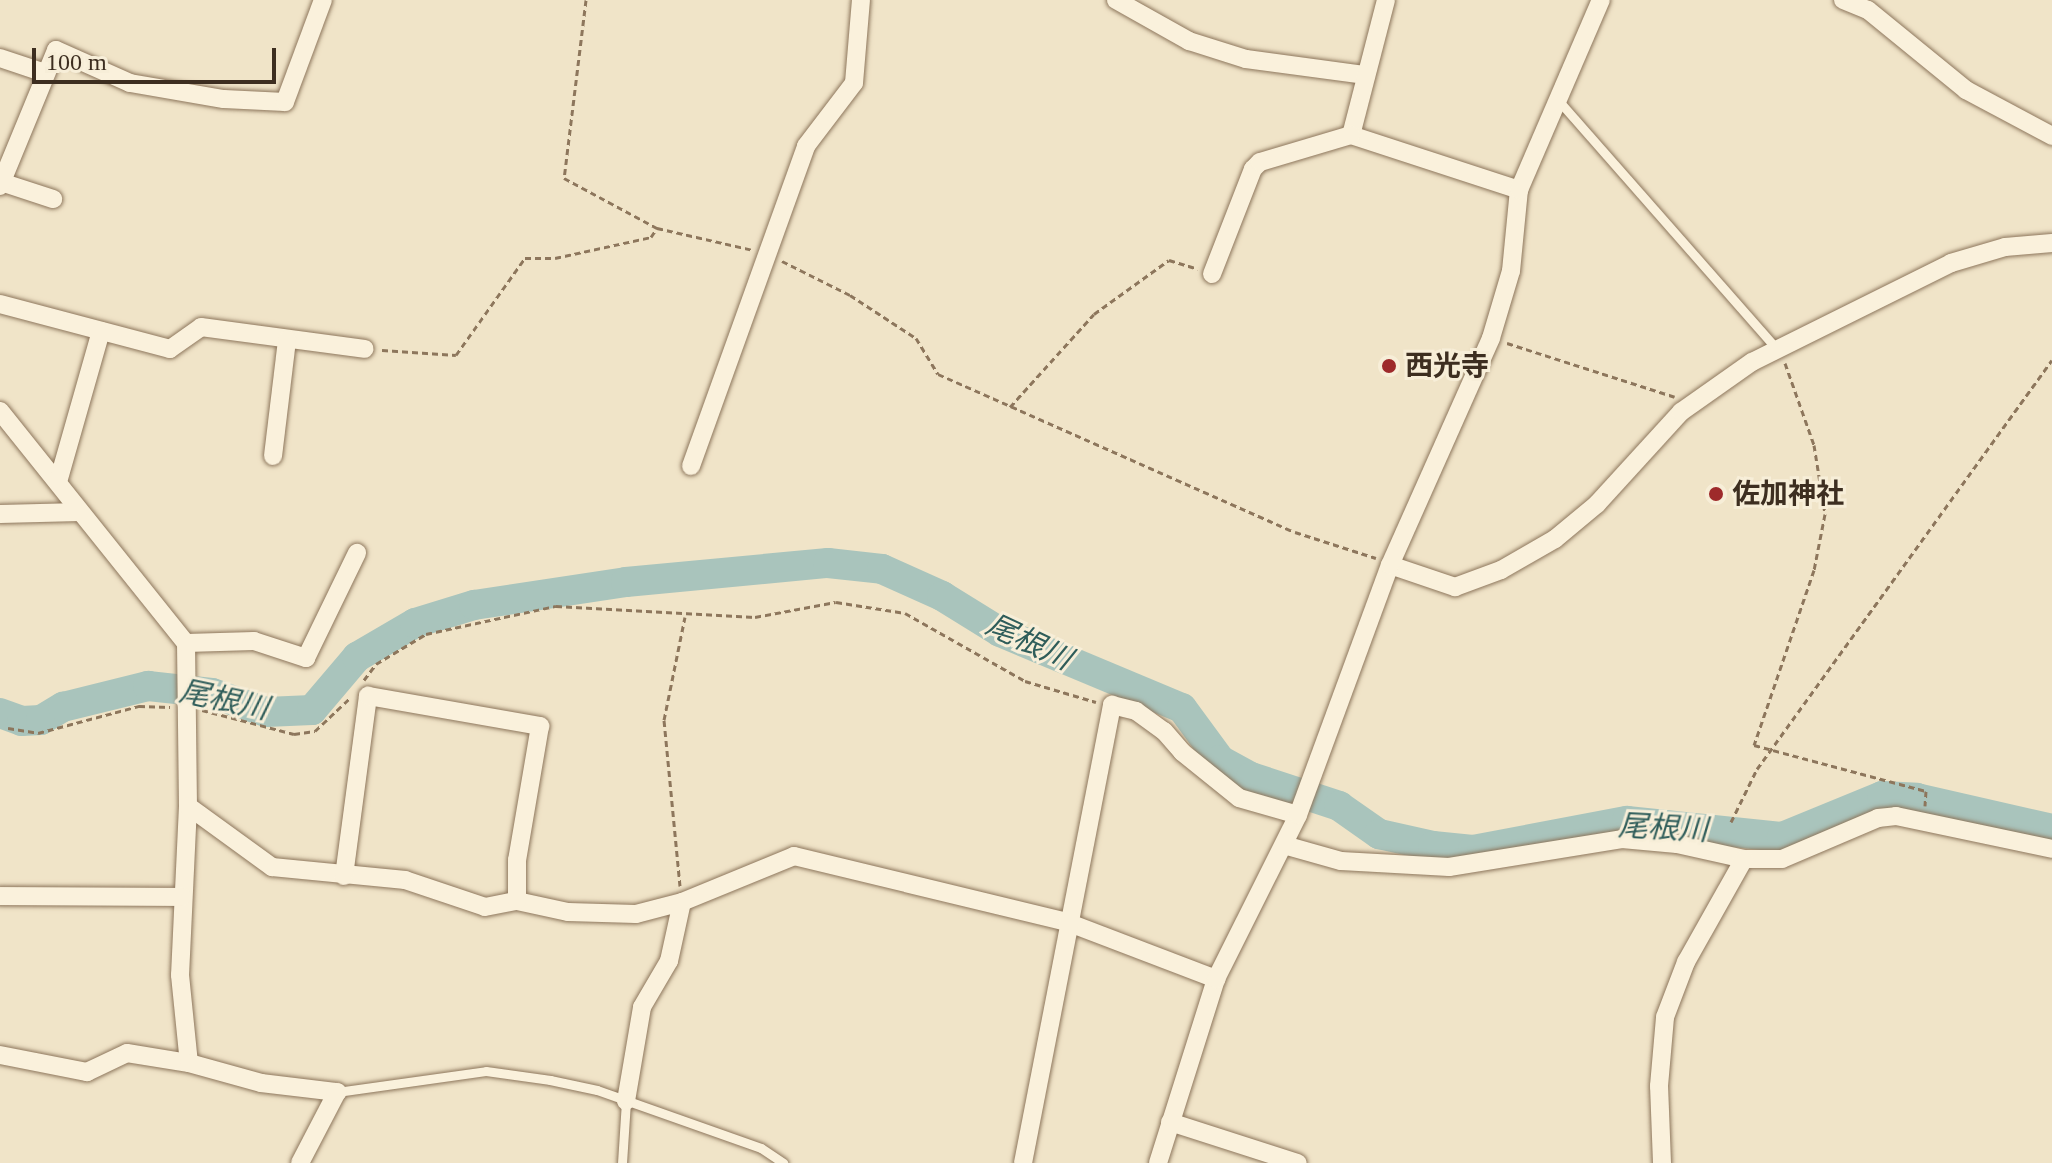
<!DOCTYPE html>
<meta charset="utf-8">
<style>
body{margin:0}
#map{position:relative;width:2052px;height:1163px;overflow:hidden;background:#f0e4c8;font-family:"Times New Roman","Noto Sans JP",serif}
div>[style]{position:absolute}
.river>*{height:30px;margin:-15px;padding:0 15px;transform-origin:15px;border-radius:15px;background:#a9c4bc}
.path>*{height:3px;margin-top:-1.5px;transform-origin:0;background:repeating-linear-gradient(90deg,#8d765c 0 6px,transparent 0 10px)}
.roads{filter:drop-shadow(0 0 2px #8d765c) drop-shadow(0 0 2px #8d765c)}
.lane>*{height:9px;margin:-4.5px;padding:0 4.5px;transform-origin:4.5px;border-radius:4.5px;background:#faf1dc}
.street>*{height:18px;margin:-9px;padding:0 9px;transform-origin:9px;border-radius:9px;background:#faf1dc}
.dots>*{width:22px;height:22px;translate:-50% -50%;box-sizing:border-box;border:4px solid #f7eed8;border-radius:50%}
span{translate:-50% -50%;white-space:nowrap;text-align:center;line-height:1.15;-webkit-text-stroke:6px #f7eed8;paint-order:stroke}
.poi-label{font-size:28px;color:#3d2e20;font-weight:700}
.left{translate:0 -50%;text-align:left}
.water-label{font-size:30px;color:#2f5d5a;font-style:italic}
.scale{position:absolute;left:32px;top:48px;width:244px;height:36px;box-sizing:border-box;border:4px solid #3d2e20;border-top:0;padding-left:10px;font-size:24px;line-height:28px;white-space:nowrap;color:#3d2e20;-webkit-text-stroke:6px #f7eed8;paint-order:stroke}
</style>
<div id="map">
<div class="river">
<i style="left:0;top:713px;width:23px;rotate:20deg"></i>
<i style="left:22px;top:721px;width:19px;rotate:-3deg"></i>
<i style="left:41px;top:720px;width:26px;rotate:-31deg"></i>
<i style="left:63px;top:707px;width:88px;rotate:-13.9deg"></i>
<i style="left:148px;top:686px;width:64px;rotate:6.2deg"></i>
<i style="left:212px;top:693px;width:57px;rotate:19.4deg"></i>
<i style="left:266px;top:712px;width:46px;rotate:-2.5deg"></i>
<i style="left:312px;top:710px;width:70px;rotate:-49.7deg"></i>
<i style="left:357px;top:657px;width:67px;rotate:-30.4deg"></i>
<i style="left:415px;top:623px;width:62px;rotate:-17deg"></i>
<i style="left:474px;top:605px;width:154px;rotate:-8.6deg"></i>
<i style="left:626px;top:582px;width:203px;rotate:-5.4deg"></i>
<i style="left:828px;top:563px;width:54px;rotate:6.3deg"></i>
<i style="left:882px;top:569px;width:66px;rotate:24.2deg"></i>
<i style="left:942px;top:596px;width:68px;rotate:31.8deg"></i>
<i style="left:1000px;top:632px;width:197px;rotate:22.7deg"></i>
<i style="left:1182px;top:708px;width:64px;rotate:53.8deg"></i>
<i style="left:1220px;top:760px;width:35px;rotate:29deg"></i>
<i style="left:1251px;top:777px;width:93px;rotate:18.2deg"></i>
<i style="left:1339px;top:806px;width:49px;rotate:35deg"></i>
<i style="left:1379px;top:834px;width:55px;rotate:12.5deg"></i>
<i style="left:1433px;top:846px;width:40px;rotate:5.7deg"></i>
<i style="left:1473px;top:850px;width:157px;rotate:-10.7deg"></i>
<i style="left:1627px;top:821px;width:156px;rotate:5.9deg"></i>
<i style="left:1782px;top:837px;width:108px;rotate:-22.3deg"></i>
<i style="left:1882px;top:796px;width:35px;rotate:3deg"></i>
<i style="left:1917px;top:798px;width:139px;rotate:12.9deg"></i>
</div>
<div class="path">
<i style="left:586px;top:0;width:179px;rotate:97deg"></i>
<i style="left:564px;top:178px;width:106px;rotate:28.3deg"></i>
<i style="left:657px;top:228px;width:98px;rotate:12.9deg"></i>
<i style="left:782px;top:261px;width:76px;rotate:26.6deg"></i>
<i style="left:850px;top:295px;width:79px;rotate:33.1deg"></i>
<i style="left:916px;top:338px;width:42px;rotate:58.6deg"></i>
<i style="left:938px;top:374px;width:390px;rotate:23.9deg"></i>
<i style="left:1295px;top:532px;width:85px;rotate:17.8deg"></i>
<i style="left:1507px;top:343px;width:176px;rotate:17.8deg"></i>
<i style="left:382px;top:350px;width:74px;rotate:3.9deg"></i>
<i style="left:456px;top:355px;width:119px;rotate:-54.6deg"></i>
<i style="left:525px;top:258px;width:30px"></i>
<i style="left:555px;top:258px;width:98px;rotate:-12.3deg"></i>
<i style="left:651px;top:237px;width:11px;rotate:-56deg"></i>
<i style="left:1785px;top:363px;width:87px;rotate:70.5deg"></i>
<i style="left:1814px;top:445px;width:70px;rotate:80.9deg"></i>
<i style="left:1825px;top:514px;width:57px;rotate:101.1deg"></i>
<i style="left:1814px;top:570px;width:185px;rotate:108.9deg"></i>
<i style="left:1754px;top:745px;width:178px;rotate:15deg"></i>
<i style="left:1926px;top:791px;width:15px;rotate:94deg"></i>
<i style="left:1010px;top:407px;width:125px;rotate:-47.9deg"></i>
<i style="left:1094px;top:314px;width:92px;rotate:-35.8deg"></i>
<i style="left:1169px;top:260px;width:30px;rotate:17deg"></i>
<i style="left:364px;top:680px;width:20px;rotate:-53deg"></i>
<i style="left:376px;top:664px;width:58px;rotate:-31deg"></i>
<i style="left:426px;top:634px;width:133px;rotate:-12.2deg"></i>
<i style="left:556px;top:606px;width:199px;rotate:3.2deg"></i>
<i style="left:755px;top:617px;width:82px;rotate:-10.5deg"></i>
<i style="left:836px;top:602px;width:70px;rotate:9.1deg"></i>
<i style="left:905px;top:613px;width:138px;rotate:29.5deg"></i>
<i style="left:1025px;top:681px;width:74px;rotate:16.5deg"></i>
<i style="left:202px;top:710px;width:95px;rotate:14.6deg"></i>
<i style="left:294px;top:734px;width:21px;rotate:-8deg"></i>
<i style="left:315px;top:731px;width:47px;rotate:-43.3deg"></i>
<i style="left:8px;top:728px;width:30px;rotate:9deg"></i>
<i style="left:38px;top:733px;width:105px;rotate:-15deg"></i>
<i style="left:139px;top:706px;width:31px;rotate:2deg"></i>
<i style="left:1731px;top:822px;width:59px;rotate:-63.9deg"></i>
<i style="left:1757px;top:769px;width:504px;rotate:-54.2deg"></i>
<i style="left:680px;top:886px;width:167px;rotate:-95.5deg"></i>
<i style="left:664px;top:720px;width:105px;rotate:-78.5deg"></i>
</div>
<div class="roads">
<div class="lane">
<i style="left:1558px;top:100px;width:333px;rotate:48.7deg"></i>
<i style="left:337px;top:1092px;width:150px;rotate:-8deg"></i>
<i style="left:486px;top:1071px;width:65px;rotate:8deg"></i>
<i style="left:550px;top:1080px;width:48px;rotate:12deg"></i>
<i style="left:597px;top:1090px;width:174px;rotate:19.5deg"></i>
<i style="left:761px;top:1148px;width:27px;rotate:34deg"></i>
<i style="left:622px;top:1163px;width:62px;rotate:-86.3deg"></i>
</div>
<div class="street">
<i style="left:1116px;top:0;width:84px;rotate:29.3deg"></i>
<i style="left:1189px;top:41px;width:60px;rotate:17.5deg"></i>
<i style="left:1246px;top:59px;width:119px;rotate:7.7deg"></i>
<i style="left:1386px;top:0;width:139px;rotate:104.5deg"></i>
<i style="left:1351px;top:135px;width:177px;rotate:18.1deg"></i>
<i style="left:1843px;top:0;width:27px;rotate:22deg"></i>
<i style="left:1868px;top:10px;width:127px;rotate:39.2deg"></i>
<i style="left:1966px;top:90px;width:98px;rotate:28.1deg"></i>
<i style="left:0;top:58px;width:47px;rotate:18.4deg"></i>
<i style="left:1px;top:182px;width:55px;rotate:18.1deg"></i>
<i style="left:0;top:186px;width:147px;rotate:-67.6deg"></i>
<i style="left:56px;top:50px;width:81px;rotate:24deg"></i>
<i style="left:130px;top:83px;width:95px;rotate:9.7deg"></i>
<i style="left:224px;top:99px;width:61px;rotate:2.8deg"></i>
<i style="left:285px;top:102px;width:109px;rotate:-69.6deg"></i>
<i style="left:1212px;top:274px;width:113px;rotate:-68.7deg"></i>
<i style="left:1253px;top:169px;width:10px;rotate:-45deg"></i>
<i style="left:1260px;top:162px;width:95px;rotate:-16.5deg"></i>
<i style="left:0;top:304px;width:176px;rotate:14.8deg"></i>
<i style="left:170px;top:349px;width:38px;rotate:-35deg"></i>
<i style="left:201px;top:327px;width:165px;rotate:7.6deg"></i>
<i style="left:0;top:411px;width:297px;rotate:51.3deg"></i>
<i style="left:186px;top:643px;width:163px;rotate:89.3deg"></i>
<i style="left:188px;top:806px;width:169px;rotate:92.7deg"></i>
<i style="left:180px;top:975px;width:88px;rotate:84.2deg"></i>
<i style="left:273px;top:456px;width:117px;rotate:-83.1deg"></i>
<i style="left:691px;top:466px;width:340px;rotate:-70.2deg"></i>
<i style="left:806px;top:146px;width:79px;rotate:-52.7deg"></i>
<i style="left:854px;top:83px;width:83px;rotate:-85.2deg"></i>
<i style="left:58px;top:482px;width:157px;rotate:-74.1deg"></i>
<i style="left:0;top:514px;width:80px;rotate:-1.4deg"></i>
<i style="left:1390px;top:565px;width:69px;rotate:18.7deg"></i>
<i style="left:1455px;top:587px;width:49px;rotate:-20.3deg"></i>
<i style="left:1501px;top:570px;width:62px;rotate:-29.9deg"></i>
<i style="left:1555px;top:539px;width:55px;rotate:-39.8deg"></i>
<i style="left:1597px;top:504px;width:125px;rotate:-47.6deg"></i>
<i style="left:1681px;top:412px;width:87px;rotate:-35.2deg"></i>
<i style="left:1752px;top:362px;width:222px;rotate:-26.4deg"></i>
<i style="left:1951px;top:263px;width:56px;rotate:-16.5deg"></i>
<i style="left:2005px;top:247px;width:47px;rotate:-4.9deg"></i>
<i style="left:186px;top:643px;width:68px;rotate:-1.7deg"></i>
<i style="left:254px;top:641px;width:55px;rotate:18.1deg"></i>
<i style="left:306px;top:658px;width:117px;rotate:-64.1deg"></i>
<i style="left:188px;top:806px;width:104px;rotate:36deg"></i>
<i style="left:272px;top:867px;width:134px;rotate:5.6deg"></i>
<i style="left:405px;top:880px;width:84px;rotate:18.6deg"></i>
<i style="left:485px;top:907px;width:33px;rotate:-11deg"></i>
<i style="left:517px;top:901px;width:52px;rotate:12.2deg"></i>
<i style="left:568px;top:912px;width:68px;rotate:1.7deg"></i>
<i style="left:636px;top:914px;width:48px;rotate:-14.6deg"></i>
<i style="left:682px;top:902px;width:121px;rotate:-22.3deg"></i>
<i style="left:794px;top:856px;width:281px;rotate:13.6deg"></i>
<i style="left:1067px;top:922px;width:160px;rotate:20.9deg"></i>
<i style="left:1284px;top:845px;width:59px;rotate:15.7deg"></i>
<i style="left:1341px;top:861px;width:108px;rotate:3.2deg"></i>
<i style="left:1449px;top:867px;width:175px;rotate:-9.2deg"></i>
<i style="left:1622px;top:839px;width:55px;rotate:5.2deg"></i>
<i style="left:1677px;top:844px;width:69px;rotate:12.6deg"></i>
<i style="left:1744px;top:859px;width:38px"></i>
<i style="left:1782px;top:859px;width:104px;rotate:-23.1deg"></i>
<i style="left:1878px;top:818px;width:18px;rotate:-6deg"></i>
<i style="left:1896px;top:816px;width:159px;rotate:11.9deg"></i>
<i style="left:344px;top:876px;width:182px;rotate:-82.4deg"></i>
<i style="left:368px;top:696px;width:175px;rotate:9.9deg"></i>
<i style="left:540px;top:726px;width:136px;rotate:99.7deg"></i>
<i style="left:517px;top:860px;width:41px;rotate:90deg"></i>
<i style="left:0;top:896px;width:182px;rotate:0.3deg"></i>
<i style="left:0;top:1055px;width:89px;rotate:11.1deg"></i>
<i style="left:87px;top:1072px;width:44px;rotate:-25.4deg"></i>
<i style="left:127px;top:1053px;width:63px;rotate:9.2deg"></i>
<i style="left:189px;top:1063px;width:75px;rotate:15.5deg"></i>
<i style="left:261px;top:1083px;width:77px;rotate:6.8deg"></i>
<i style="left:337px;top:1092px;width:80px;rotate:117.5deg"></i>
<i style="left:626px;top:1101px;width:95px;rotate:-80.3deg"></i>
<i style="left:642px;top:1007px;width:53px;rotate:-59.6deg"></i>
<i style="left:669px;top:961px;width:60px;rotate:-77.6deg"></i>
<i style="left:1170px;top:1122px;width:134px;rotate:17.8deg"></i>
<i style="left:1023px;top:1163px;width:467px;rotate:-79deg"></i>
<i style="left:1112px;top:705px;width:25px;rotate:14deg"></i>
<i style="left:1136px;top:711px;width:34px;rotate:36deg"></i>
<i style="left:1164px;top:731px;width:28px;rotate:49deg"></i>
<i style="left:1182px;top:752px;width:73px;rotate:38.9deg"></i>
<i style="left:1239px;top:798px;width:61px;rotate:16.1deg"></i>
<i style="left:1158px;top:1163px;width:193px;rotate:-72.5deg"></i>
<i style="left:1216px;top:979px;width:183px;rotate:-63.4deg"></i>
<i style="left:1298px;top:815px;width:266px;rotate:-69.8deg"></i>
<i style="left:1390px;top:565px;width:248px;rotate:-66deg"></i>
<i style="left:1491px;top:338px;width:70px;rotate:-73.4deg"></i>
<i style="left:1511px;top:271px;width:81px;rotate:-84.4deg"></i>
<i style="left:1519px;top:190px;width:207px;rotate:-66.7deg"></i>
<i style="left:1662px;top:1163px;width:77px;rotate:-92.2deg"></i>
<i style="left:1659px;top:1086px;width:69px;rotate:-85deg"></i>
<i style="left:1665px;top:1017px;width:59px;rotate:-69.1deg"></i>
<i style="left:1686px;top:962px;width:118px;rotate:-60.6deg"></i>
</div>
</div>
<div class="dots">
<i style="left:1389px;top:366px;background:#9e2a2b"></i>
<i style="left:1716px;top:494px;background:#9e2a2b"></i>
</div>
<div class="poi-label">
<span class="left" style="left:1405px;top:366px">西光寺</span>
<span class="left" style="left:1732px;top:494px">佐加神社</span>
</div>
<div class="water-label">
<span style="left:1029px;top:642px;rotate:25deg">尾根川</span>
<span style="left:224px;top:700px;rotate:12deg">尾根川</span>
<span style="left:1663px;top:828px;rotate:3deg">尾根川</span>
</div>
<div class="scale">100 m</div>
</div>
